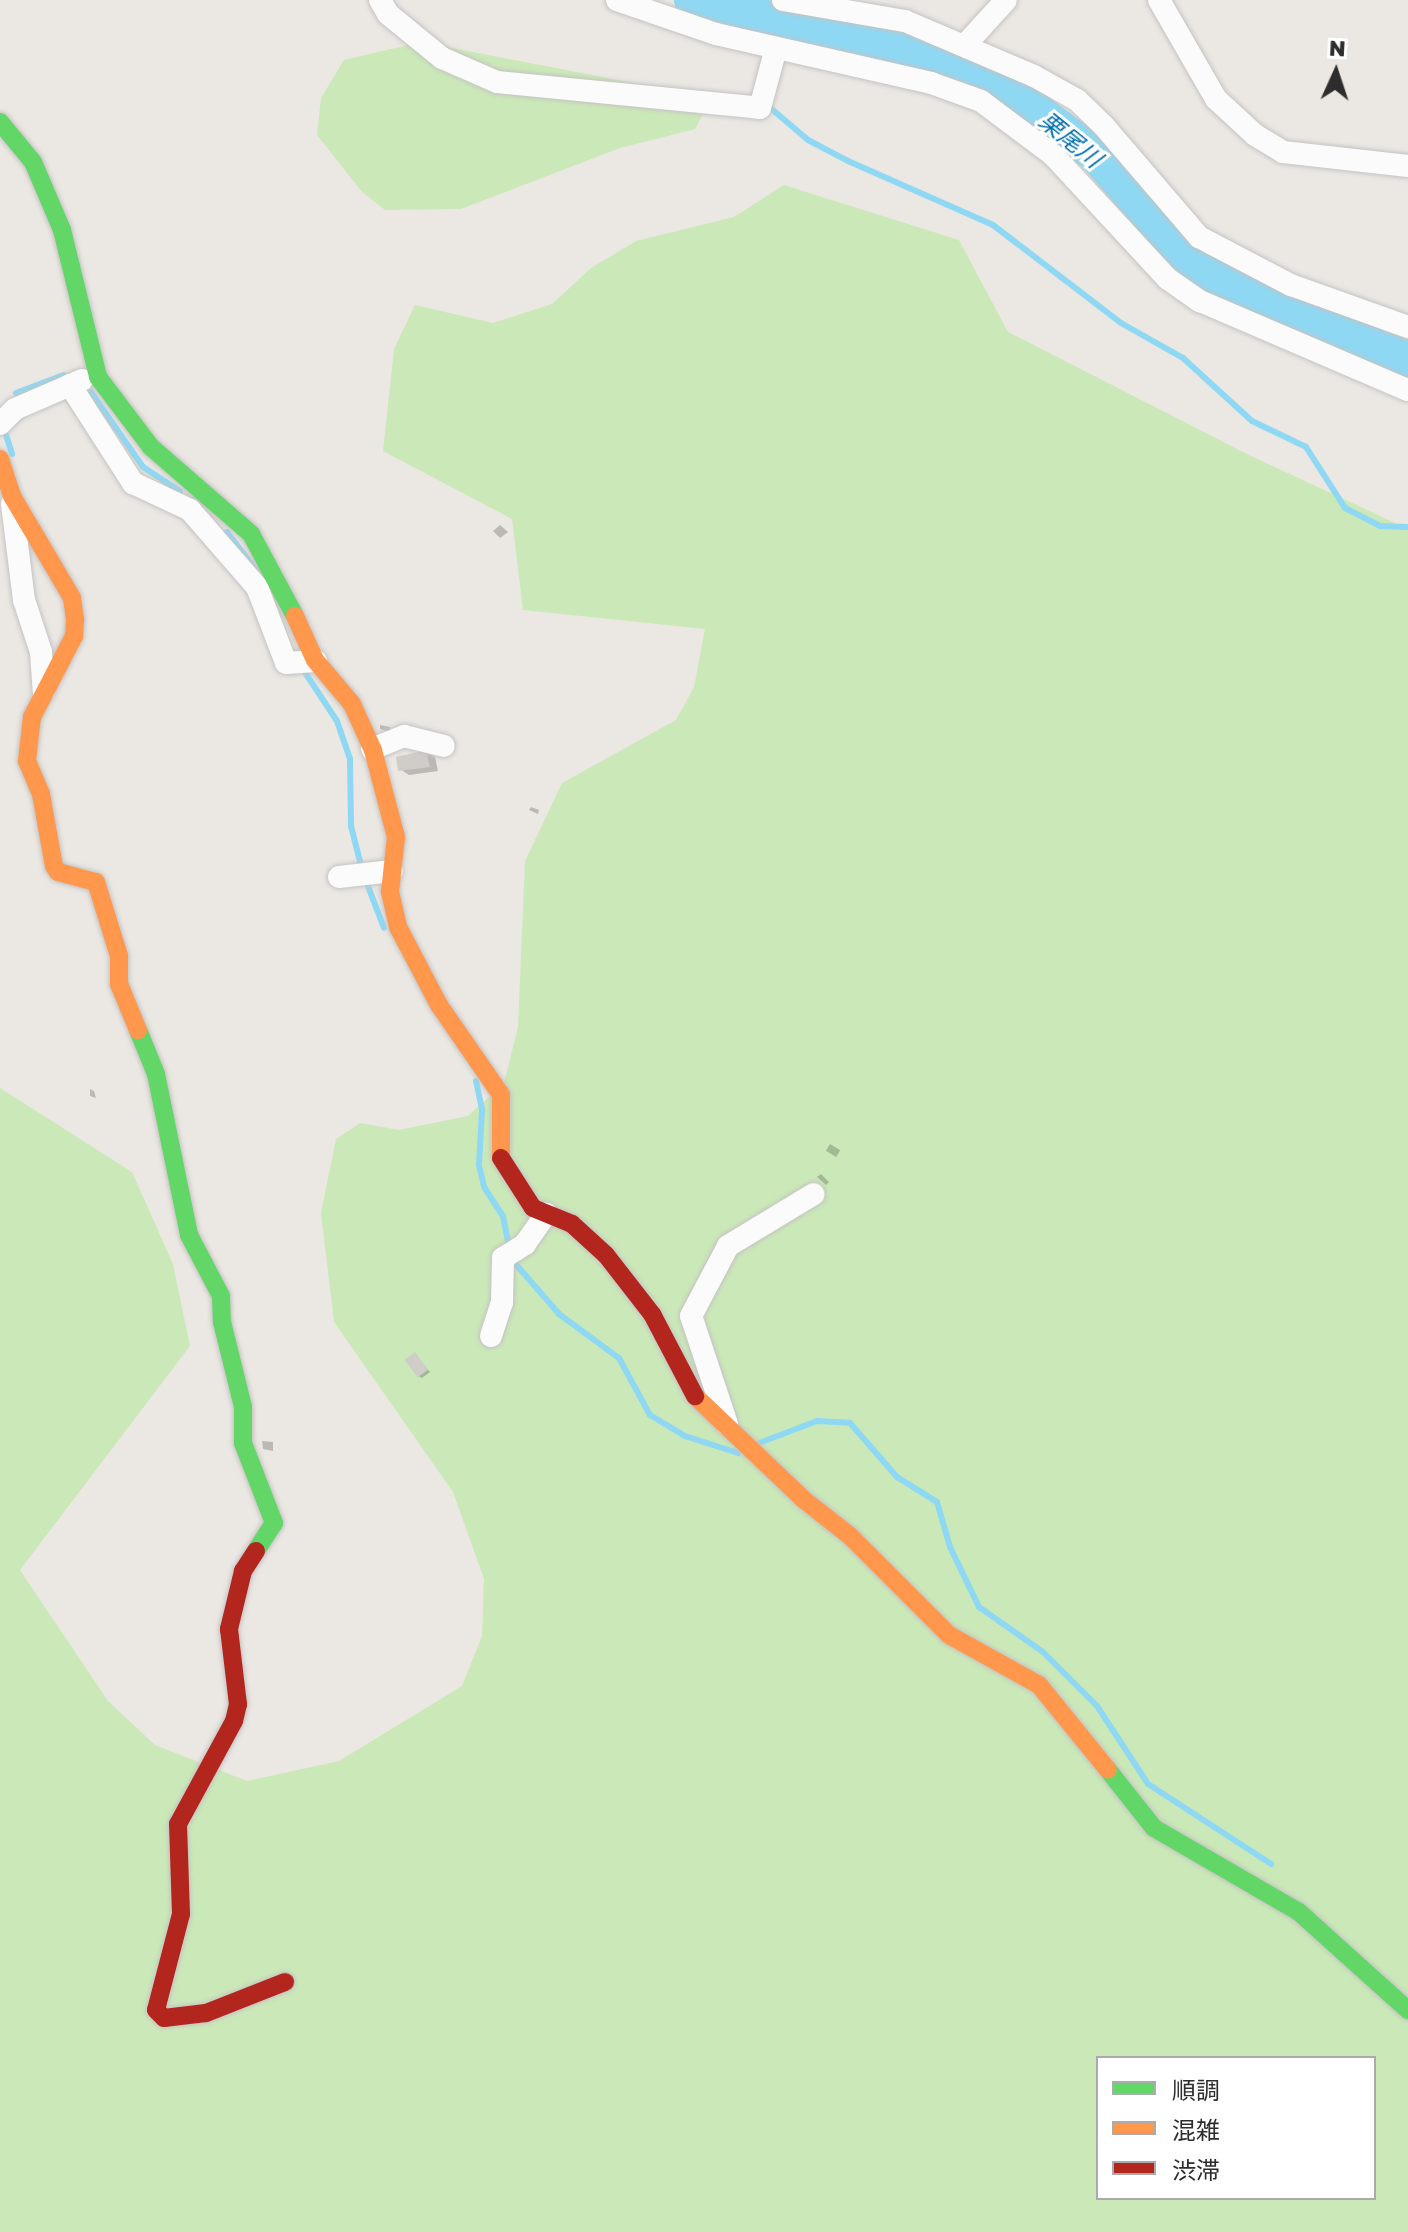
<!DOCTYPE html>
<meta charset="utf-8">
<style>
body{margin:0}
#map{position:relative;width:1408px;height:2232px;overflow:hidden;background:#ebe7e2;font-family:"Golos Text","Noto Sans JP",sans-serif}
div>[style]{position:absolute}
.green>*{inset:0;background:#cbe9b8}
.shadow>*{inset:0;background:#0003;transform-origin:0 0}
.stream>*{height:6px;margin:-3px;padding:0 3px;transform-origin:3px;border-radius:3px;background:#8fd8f3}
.river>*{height:36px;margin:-18px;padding:0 18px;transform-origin:18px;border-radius:18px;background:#8fd8f3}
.building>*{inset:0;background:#d0cdc9;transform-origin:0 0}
.roads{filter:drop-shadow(0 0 2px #c4c3c3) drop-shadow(0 0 2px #c4c3c3)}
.street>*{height:22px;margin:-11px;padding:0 11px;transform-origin:11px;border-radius:11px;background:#fcfbfb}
.fast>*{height:18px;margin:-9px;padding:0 9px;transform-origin:9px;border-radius:9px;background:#63d668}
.slow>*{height:18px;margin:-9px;padding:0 9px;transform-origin:9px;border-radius:9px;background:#ff974d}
.jam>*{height:18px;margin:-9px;padding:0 9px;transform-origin:9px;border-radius:9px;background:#b3261e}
span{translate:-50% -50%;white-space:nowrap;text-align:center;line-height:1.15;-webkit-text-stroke:6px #fff;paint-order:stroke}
.water-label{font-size:24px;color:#006fad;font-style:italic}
.legend{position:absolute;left:1096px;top:2056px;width:280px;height:144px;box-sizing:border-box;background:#fff;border:2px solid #ababab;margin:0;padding:10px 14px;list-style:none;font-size:24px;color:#2d2d2d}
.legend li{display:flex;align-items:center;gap:16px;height:40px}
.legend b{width:40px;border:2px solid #ababab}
.north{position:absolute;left:1296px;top:32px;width:80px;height:80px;-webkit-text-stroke:6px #fff;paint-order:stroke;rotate:3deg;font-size:22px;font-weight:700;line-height:32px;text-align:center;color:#2d2d2d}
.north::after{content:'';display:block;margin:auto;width:28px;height:36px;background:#2d2d2d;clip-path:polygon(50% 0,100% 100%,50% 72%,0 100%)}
</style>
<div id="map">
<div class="green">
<i style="clip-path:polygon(421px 42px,680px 92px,708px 105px,695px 129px,620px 148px,461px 209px,385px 210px,362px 192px,317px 135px,321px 98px,344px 60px)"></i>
<i style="clip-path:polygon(evenodd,784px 185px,959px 240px,1008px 332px,1249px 455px,1408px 529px,1408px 2232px,0 2232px,0 1088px,132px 1172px,173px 1264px,190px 1346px,20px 1570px,108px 1701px,155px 1745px,247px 1781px,339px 1761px,462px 1686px,482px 1636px,484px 1579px,453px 1492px,334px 1322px,321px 1213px,336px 1139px,360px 1123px,399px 1130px,468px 1116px,504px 1083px,518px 1027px,525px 861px,562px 783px,676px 720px,694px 687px,705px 629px,523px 610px,512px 519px,383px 451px,394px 349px,415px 305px,493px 323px,552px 304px,591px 268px,636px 241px,734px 217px,784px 185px,1098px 2058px,1374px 2058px,1374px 2198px,1098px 2198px,1098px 2058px)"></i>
</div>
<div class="shadow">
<i style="clip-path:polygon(500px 525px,508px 532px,500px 538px,493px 531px)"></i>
<i style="clip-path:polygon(380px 725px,390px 727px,390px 732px,380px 729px)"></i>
<i style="clip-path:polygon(426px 752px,435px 757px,438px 771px,409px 775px,400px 769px)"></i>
<i style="clip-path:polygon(531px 807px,539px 810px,538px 814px,529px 810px)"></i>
<i style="clip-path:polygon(90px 1089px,94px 1091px,96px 1098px,90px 1096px)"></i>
<i style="left:830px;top:1144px;width:12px;height:8px;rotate:31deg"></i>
<i style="clip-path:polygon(821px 1174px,829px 1182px,826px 1185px,817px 1177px)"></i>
<i style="clip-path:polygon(415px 1355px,430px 1372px,422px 1378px,418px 1376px)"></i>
<i style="clip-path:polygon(262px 1441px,273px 1442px,273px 1451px,263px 1449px)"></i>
</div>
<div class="stream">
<i style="left:767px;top:105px;width:54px;rotate:40.5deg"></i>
<i style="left:808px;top:140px;width:45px;rotate:27.7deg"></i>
<i style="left:848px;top:161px;width:158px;rotate:23.8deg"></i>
<i style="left:993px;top:225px;width:161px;rotate:37.4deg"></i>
<i style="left:1121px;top:323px;width:71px;rotate:29.4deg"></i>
<i style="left:1183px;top:358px;width:93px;rotate:42.4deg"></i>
<i style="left:1252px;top:421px;width:60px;rotate:25.7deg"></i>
<i style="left:1306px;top:447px;width:72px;rotate:57.4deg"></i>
<i style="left:1345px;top:508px;width:39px;rotate:27deg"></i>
<i style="left:1380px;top:526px;width:28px;rotate:2deg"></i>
<i style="left:91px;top:392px;width:91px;rotate:55.3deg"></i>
<i style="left:143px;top:467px;width:44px;rotate:33deg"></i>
<i style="left:16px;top:393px;width:51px;rotate:-20.6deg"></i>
<i style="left:6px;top:435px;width:20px;rotate:72deg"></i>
<i style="left:227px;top:532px;width:53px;rotate:52.7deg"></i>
<i style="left:306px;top:674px;width:56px;rotate:56.6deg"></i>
<i style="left:337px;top:721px;width:40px;rotate:71.1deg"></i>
<i style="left:350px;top:759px;width:67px;rotate:89.1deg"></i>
<i style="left:351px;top:826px;width:44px;rotate:75.7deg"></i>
<i style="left:366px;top:881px;width:50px;rotate:69deg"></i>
<i style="left:476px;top:1081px;width:30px;rotate:78deg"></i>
<i style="left:482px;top:1110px;width:55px;rotate:93.1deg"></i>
<i style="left:479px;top:1165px;width:23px;rotate:77deg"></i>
<i style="left:484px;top:1187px;width:35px;rotate:57deg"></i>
<i style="left:503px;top:1216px;width:31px;rotate:79deg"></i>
<i style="left:513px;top:1261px;width:70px;rotate:49deg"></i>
<i style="left:559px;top:1314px;width:74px;rotate:36.3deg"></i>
<i style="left:619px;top:1358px;width:65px;rotate:61.5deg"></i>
<i style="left:650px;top:1415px;width:41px;rotate:31deg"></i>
<i style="left:685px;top:1436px;width:56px;rotate:17.8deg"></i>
<i style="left:759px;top:1443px;width:62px;rotate:-20.8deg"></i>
<i style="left:817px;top:1421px;width:33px;rotate:3deg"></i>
<i style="left:850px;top:1423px;width:72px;rotate:49deg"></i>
<i style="left:897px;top:1477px;width:47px;rotate:32deg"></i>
<i style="left:937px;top:1502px;width:47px;rotate:73.9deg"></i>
<i style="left:950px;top:1547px;width:67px;rotate:64.2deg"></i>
<i style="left:979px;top:1607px;width:78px;rotate:35.1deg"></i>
<i style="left:1043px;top:1652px;width:76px;rotate:45deg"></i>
<i style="left:1097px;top:1706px;width:93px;rotate:56.8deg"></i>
<i style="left:1148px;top:1784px;width:147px;rotate:33deg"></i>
</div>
<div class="river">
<i style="left:692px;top:0;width:265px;rotate:13.3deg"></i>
<i style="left:950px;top:61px;width:56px;rotate:24.3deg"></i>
<i style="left:1001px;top:84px;width:117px;rotate:36.7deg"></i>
<i style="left:1095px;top:154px;width:142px;rotate:48.7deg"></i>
<i style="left:1189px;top:261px;width:81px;rotate:29.7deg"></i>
<i style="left:1259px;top:301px;width:160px;rotate:21.3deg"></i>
</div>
<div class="building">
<i style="clip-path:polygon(426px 750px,430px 767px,398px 771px,396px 757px)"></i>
<i style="left:415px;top:1352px;width:22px;height:13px;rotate:54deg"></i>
</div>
<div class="roads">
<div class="street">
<i style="left:380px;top:0;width:16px;rotate:60deg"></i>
<i style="left:388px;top:14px;width:70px;rotate:39.2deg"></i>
<i style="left:442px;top:58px;width:60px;rotate:23.6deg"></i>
<i style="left:497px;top:82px;width:264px;rotate:5.6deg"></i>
<i style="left:760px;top:108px;width:62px;rotate:-75.1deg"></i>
<i style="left:617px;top:0;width:105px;rotate:19deg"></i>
<i style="left:716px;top:34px;width:221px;rotate:12.8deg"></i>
<i style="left:931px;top:83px;width:53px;rotate:19.8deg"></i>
<i style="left:981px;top:101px;width:90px;rotate:36.9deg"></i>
<i style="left:1053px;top:155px;width:169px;rotate:47.2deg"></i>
<i style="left:1168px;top:279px;width:39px;rotate:35deg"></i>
<i style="left:1200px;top:301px;width:226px;rotate:23.2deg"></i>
<i style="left:783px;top:0;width:124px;rotate:9.8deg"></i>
<i style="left:905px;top:21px;width:140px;rotate:23.1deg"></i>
<i style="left:1034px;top:76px;width:49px;rotate:29.2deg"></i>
<i style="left:1077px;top:100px;width:36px;rotate:44deg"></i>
<i style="left:1103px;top:125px;width:148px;rotate:49.4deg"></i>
<i style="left:1199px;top:237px;width:104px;rotate:27.6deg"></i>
<i style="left:1291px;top:285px;width:124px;rotate:19.7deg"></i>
<i style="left:1159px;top:0;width:114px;rotate:60.1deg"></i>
<i style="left:1216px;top:99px;width:53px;rotate:42.7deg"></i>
<i style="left:1255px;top:135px;width:33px;rotate:31deg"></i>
<i style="left:1283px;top:152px;width:126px;rotate:6.4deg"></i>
<i style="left:966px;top:44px;width:59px;rotate:-47.7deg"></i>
<i style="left:70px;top:385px;width:117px;rotate:57.3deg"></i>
<i style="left:133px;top:483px;width:63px;rotate:25.3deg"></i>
<i style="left:190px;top:510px;width:102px;rotate:49deg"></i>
<i style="left:257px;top:587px;width:81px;rotate:69.1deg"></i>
<i style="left:286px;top:663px;width:30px;rotate:-4deg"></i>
<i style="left:0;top:424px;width:21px;rotate:-45deg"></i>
<i style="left:15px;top:409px;width:73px;rotate:-23.4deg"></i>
<i style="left:12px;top:504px;width:97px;rotate:82.9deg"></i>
<i style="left:24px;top:600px;width:55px;rotate:71.9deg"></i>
<i style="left:41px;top:652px;width:39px;rotate:86deg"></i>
<i style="left:372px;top:749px;width:35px;rotate:-22deg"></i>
<i style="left:404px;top:736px;width:41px;rotate:14deg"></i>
<i style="left:339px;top:877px;width:53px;rotate:-6.5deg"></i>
<i style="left:491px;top:1336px;width:35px;rotate:-72deg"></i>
<i style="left:502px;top:1303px;width:45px;rotate:-88.7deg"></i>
<i style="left:503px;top:1258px;width:26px;rotate:-32deg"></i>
<i style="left:525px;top:1244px;width:37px;rotate:-55deg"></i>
<i style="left:727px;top:1424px;width:114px;rotate:-108.4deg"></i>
<i style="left:691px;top:1316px;width:79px;rotate:-62.1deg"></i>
<i style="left:728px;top:1246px;width:100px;rotate:-31.2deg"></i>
</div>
<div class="fast">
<i style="left:0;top:122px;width:52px;rotate:50.5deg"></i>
<i style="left:33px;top:162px;width:74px;rotate:66.9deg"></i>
<i style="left:62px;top:230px;width:151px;rotate:76.2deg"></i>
<i style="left:98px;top:377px;width:88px;rotate:52.9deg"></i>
<i style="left:151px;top:447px;width:133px;rotate:41deg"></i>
<i style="left:251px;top:534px;width:93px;rotate:61.8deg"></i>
<i style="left:138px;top:1030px;width:48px;rotate:67.8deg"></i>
<i style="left:156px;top:1074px;width:164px;rotate:78.4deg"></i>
<i style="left:189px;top:1235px;width:69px;rotate:62.3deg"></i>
<i style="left:221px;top:1296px;width:26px;rotate:88deg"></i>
<i style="left:222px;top:1322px;width:88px;rotate:76.1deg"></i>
<i style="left:243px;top:1407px;width:36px;rotate:90deg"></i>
<i style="left:243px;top:1443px;width:86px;rotate:68.8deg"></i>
<i style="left:274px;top:1523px;width:33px;rotate:123deg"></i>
<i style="left:1108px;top:1770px;width:74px;rotate:51.6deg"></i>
<i style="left:1154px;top:1828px;width:168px;rotate:30.1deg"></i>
<i style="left:1299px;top:1912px;width:147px;rotate:42deg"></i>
</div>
<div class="slow">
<i style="left:0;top:459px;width:39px;rotate:72deg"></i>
<i style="left:12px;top:496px;width:118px;rotate:59.5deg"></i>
<i style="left:72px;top:598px;width:21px;rotate:82deg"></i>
<i style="left:75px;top:619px;width:17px;rotate:93deg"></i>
<i style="left:74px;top:636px;width:91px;rotate:117.4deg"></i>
<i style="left:32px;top:717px;width:44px;rotate:96.5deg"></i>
<i style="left:27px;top:761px;width:36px;rotate:67deg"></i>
<i style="left:41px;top:794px;width:73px;rotate:79.8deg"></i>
<i style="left:54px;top:866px;width:7px;rotate:56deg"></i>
<i style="left:58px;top:872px;width:39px;rotate:15deg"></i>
<i style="left:96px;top:882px;width:77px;rotate:72.7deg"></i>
<i style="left:119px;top:956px;width:28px;rotate:90deg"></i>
<i style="left:119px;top:984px;width:50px;rotate:67.6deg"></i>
<i style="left:295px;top:616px;width:48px;rotate:65.6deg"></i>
<i style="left:315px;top:660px;width:57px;rotate:49.9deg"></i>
<i style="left:352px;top:704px;width:51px;rotate:65.5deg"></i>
<i style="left:373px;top:750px;width:90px;rotate:75.2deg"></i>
<i style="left:396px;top:837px;width:55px;rotate:96.2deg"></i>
<i style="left:390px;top:892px;width:36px;rotate:77deg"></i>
<i style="left:398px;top:927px;width:88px;rotate:62.3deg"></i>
<i style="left:439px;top:1005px;width:109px;rotate:55.4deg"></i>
<i style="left:501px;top:1095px;width:63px;rotate:90deg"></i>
<i style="left:695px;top:1396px;width:149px;rotate:43.6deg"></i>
<i style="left:803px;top:1499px;width:60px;rotate:38.2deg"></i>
<i style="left:850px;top:1536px;width:140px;rotate:45deg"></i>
<i style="left:949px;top:1635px;width:103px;rotate:29.1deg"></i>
<i style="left:1039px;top:1685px;width:109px;rotate:50.9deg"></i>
</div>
<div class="jam">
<i style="left:501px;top:1158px;width:59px;rotate:57.4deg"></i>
<i style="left:533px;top:1208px;width:42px;rotate:22.3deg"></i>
<i style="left:572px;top:1224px;width:46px;rotate:42.4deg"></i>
<i style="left:606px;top:1255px;width:75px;rotate:52.1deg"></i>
<i style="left:652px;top:1314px;width:93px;rotate:62.3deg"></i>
<i style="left:256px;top:1551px;width:24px;rotate:123deg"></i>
<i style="left:243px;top:1571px;width:60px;rotate:103.6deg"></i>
<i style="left:229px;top:1629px;width:76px;rotate:83.2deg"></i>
<i style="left:238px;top:1704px;width:17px;rotate:103deg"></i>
<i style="left:234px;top:1721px;width:117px;rotate:118.5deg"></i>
<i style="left:178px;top:1824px;width:90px;rotate:88.1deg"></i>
<i style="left:181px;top:1914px;width:99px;rotate:104.6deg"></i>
<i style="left:156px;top:2010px;width:11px;rotate:45deg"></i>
<i style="left:164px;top:2018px;width:42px;rotate:-6.8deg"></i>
<i style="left:206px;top:2013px;width:85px;rotate:-21.4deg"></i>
</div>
</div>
<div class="water-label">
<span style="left:1071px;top:139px;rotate:39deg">栗尾川</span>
</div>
<ul class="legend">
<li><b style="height:10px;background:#63d668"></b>順調</li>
<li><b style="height:10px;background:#ff974d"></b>混雑</li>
<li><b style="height:10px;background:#b3261e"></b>渋滞</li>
</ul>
<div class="north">N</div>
</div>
